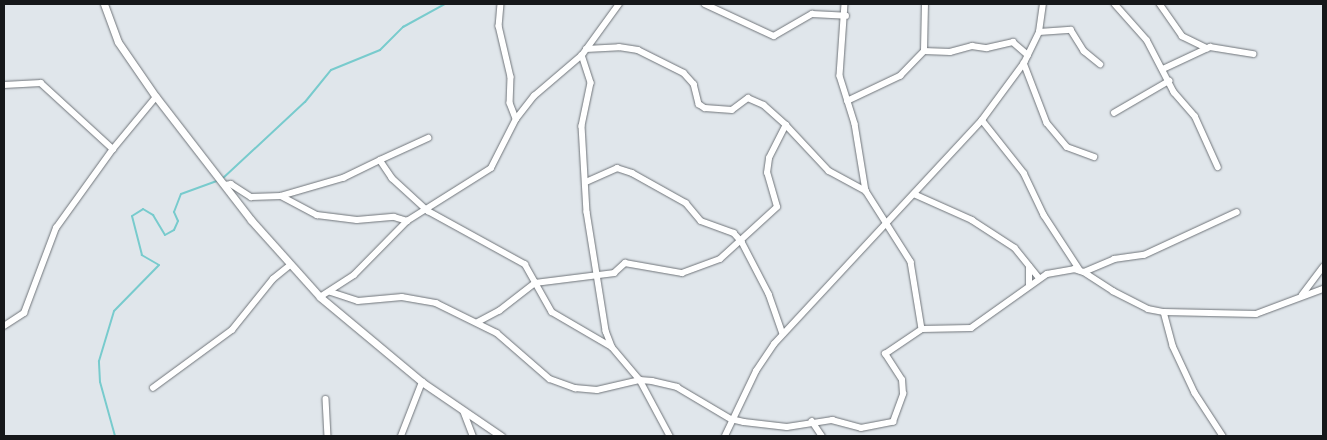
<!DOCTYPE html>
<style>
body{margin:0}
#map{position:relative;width:1327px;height:440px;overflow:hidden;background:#e0e6eb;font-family:"Golos Text",sans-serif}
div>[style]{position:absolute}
.stream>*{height:2px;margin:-1px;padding:0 1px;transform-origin:1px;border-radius:1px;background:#78cbcd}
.roads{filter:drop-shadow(0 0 1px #6f7479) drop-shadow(0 0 1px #6f7479)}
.minor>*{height:5.5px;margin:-2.75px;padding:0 2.75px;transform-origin:2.75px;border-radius:2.75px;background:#fff}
.tertiary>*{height:7px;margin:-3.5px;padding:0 3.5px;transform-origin:3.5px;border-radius:3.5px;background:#fff}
span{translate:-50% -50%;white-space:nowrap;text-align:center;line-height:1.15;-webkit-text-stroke:5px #fff;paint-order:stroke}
.frame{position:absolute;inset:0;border:5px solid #16181a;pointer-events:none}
</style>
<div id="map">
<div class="stream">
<i style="left:222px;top:179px;width:113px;rotate:-42.9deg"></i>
<i style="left:305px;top:102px;width:41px;rotate:-50.9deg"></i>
<i style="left:331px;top:70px;width:53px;rotate:-22.2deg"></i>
<i style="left:380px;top:50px;width:33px;rotate:-45deg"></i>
<i style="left:403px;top:27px;width:48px;rotate:-28.7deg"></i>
<i style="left:115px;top:436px;width:56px;rotate:-105.5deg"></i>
<i style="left:100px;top:382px;width:21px;rotate:-93deg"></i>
<i style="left:99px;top:361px;width:52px;rotate:-73.3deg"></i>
<i style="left:114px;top:311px;width:64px;rotate:-45.6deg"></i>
<i style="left:159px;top:265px;width:20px;rotate:-150deg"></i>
<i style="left:142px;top:255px;width:40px;rotate:-104.4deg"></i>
<i style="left:132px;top:216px;width:13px;rotate:-32deg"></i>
<i style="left:143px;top:209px;width:12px;rotate:31deg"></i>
<i style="left:153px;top:215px;width:23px;rotate:59deg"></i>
<i style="left:165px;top:235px;width:10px;rotate:-29deg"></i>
<i style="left:174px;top:230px;width:10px;rotate:-66deg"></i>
<i style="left:178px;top:221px;width:10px;rotate:-114deg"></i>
<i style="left:174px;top:212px;width:19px;rotate:-69deg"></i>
<i style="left:181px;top:194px;width:38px;rotate:-20deg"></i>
</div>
<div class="roads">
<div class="minor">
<i style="left:501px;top:4px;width:22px;rotate:95deg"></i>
<i style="left:499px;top:26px;width:52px;rotate:76.8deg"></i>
<i style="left:511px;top:77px;width:26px;rotate:92deg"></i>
<i style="left:510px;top:103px;width:17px;rotate:69deg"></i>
<i style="left:705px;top:4px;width:76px;rotate:24.9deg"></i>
<i style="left:774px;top:36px;width:44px;rotate:-30.1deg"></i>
<i style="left:812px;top:14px;width:34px;rotate:3deg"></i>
<i style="left:845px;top:4px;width:72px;rotate:94deg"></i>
<i style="left:840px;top:76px;width:50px;rotate:72.6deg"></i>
<i style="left:855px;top:124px;width:68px;rotate:80.7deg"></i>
<i style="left:866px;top:191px;width:84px;rotate:57.6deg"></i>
<i style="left:911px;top:262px;width:68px;rotate:80.7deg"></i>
<i style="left:1115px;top:4px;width:48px;rotate:48.4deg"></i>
<i style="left:1147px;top:40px;width:59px;rotate:62.6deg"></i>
<i style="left:1174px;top:92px;width:32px;rotate:49deg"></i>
<i style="left:1195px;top:116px;width:56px;rotate:65.7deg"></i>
<i style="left:1160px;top:4px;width:39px;rotate:55deg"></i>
<i style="left:1182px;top:36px;width:28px;rotate:26deg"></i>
<i style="left:1039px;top:32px;width:32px;rotate:-4deg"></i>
<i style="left:1071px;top:30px;width:25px;rotate:58deg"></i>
<i style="left:1084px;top:51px;width:21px;rotate:39deg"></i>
<i style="left:586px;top:49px;width:33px;rotate:-3deg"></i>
<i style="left:619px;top:47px;width:19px;rotate:9deg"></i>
<i style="left:638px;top:50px;width:51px;rotate:26.6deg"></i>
<i style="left:684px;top:73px;width:15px;rotate:48deg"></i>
<i style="left:694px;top:84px;width:21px;rotate:76deg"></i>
<i style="left:699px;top:104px;width:7px;rotate:34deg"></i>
<i style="left:705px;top:108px;width:27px;rotate:4deg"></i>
<i style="left:732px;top:110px;width:20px;rotate:-37deg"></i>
<i style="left:748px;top:98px;width:17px;rotate:24deg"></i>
<i style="left:764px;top:105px;width:30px;rotate:42deg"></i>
<i style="left:924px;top:51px;width:47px;rotate:-88.8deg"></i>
<i style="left:582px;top:55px;width:29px;rotate:72deg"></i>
<i style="left:591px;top:83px;width:44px;rotate:101.8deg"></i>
<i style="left:582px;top:126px;width:86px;rotate:86.7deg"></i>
<i style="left:587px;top:212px;width:121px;rotate:80.9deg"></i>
<i style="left:606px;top:331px;width:17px;rotate:69deg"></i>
<i style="left:612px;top:347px;width:43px;rotate:49.7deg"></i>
<i style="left:640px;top:380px;width:64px;rotate:61.8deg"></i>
<i style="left:1024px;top:63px;width:64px;rotate:69deg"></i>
<i style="left:1047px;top:123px;width:31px;rotate:50deg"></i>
<i style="left:1067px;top:147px;width:29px;rotate:20deg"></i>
<i style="left:1163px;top:69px;width:52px;rotate:-25.1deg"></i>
<i style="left:1210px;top:47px;width:44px;rotate:9.2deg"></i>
<i style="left:4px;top:85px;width:37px;rotate:-3deg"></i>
<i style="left:41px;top:83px;width:98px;rotate:42.5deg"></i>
<i style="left:113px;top:149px;width:67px;rotate:-50.4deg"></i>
<i style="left:847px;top:101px;width:59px;rotate:-25.3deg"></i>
<i style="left:900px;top:76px;width:35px;rotate:-46deg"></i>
<i style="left:924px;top:51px;width:26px;rotate:2deg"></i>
<i style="left:950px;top:52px;width:23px;rotate:-15deg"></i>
<i style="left:972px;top:46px;width:15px;rotate:8deg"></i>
<i style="left:987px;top:48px;width:27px;rotate:-13deg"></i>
<i style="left:1013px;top:42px;width:20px;rotate:41deg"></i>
<i style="left:1114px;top:113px;width:64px;rotate:-30.2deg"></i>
<i style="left:982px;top:120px;width:68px;rotate:51.6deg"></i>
<i style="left:1024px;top:173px;width:47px;rotate:64.5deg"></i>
<i style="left:1044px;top:215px;width:66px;rotate:56.8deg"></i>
<i style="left:380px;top:160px;width:53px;rotate:-24.6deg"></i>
<i style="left:586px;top:182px;width:34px;rotate:-24deg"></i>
<i style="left:617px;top:168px;width:16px;rotate:18deg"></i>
<i style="left:632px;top:173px;width:62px;rotate:29.1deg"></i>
<i style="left:686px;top:203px;width:23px;rotate:50deg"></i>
<i style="left:701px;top:221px;width:35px;rotate:20deg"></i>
<i style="left:734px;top:233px;width:12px;rotate:48deg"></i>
<i style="left:742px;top:242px;width:59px;rotate:62.6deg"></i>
<i style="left:769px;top:294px;width:42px;rotate:70.7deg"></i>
<i style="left:225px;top:185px;width:6px;rotate:-9deg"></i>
<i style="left:231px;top:184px;width:24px;rotate:33deg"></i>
<i style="left:251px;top:197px;width:30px;rotate:-2deg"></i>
<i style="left:281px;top:196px;width:65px;rotate:-16.2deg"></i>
<i style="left:343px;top:178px;width:41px;rotate:-25.9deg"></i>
<i style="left:380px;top:160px;width:22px;rotate:56deg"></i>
<i style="left:392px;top:178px;width:49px;rotate:42.5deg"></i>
<i style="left:428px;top:211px;width:111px;rotate:28.7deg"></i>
<i style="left:525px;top:264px;width:55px;rotate:60.6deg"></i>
<i style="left:552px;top:312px;width:69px;rotate:30.3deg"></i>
<i style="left:914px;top:194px;width:64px;rotate:24.1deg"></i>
<i style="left:972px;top:220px;width:51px;rotate:33.1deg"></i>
<i style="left:1015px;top:248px;width:38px;rotate:51deg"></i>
<i style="left:281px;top:196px;width:41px;rotate:27.8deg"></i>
<i style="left:317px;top:215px;width:40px;rotate:7.1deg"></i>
<i style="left:357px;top:220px;width:37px;rotate:-5deg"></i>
<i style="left:394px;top:217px;width:14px;rotate:17deg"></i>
<i style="left:1084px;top:272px;width:35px;rotate:33deg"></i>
<i style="left:1113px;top:291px;width:39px;rotate:27deg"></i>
<i style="left:1148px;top:309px;width:16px;rotate:11deg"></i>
<i style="left:1164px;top:312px;width:92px;rotate:1.2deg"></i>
<i style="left:1256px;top:314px;width:72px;rotate:-20.5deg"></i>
<i style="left:1029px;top:286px;width:19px;rotate:-90deg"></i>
<i style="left:331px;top:292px;width:28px;rotate:18deg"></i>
<i style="left:358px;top:301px;width:44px;rotate:-5.2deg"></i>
<i style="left:402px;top:297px;width:35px;rotate:10deg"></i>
<i style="left:436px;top:303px;width:68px;rotate:26.2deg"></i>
<i style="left:497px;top:333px;width:70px;rotate:41deg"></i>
<i style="left:550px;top:379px;width:27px;rotate:20deg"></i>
<i style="left:575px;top:388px;width:22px;rotate:5deg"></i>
<i style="left:597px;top:390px;width:44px;rotate:-13.1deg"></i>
<i style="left:640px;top:380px;width:12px;rotate:5deg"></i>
<i style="left:652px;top:381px;width:26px;rotate:13deg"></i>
<i style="left:677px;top:387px;width:63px;rotate:30.7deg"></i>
<i style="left:731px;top:419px;width:13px;rotate:13deg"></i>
<i style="left:744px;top:422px;width:43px;rotate:6.6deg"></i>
<i style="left:787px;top:427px;width:46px;rotate:-8.8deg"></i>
<i style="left:832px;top:420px;width:30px;rotate:15deg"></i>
<i style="left:861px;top:428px;width:33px;rotate:-11deg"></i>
<i style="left:893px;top:422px;width:30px;rotate:-70deg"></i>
<i style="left:903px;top:394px;width:14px;rotate:-94deg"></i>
<i style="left:902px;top:380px;width:31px;rotate:-123deg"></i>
<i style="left:885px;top:354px;width:45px;rotate:-34deg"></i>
<i style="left:922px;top:329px;width:49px;rotate:-1.2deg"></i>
<i style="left:971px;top:328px;width:93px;rotate:-35.4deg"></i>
<i style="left:1047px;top:274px;width:27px;rotate:-10deg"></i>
<i style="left:1074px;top:269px;width:10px;rotate:17deg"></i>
<i style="left:1084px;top:272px;width:33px;rotate:-23deg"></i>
<i style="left:1114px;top:259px;width:30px;rotate:-8deg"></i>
<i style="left:1144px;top:255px;width:102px;rotate:-24.8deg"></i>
<i style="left:1302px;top:295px;width:35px;rotate:-53deg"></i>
<i style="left:320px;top:297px;width:40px;rotate:-32.9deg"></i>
<i style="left:354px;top:275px;width:76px;rotate:-45.5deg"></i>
<i style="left:407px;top:221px;width:99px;rotate:-32.2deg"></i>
<i style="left:491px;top:168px;width:55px;rotate:-63deg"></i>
<i style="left:516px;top:119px;width:29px;rotate:-52deg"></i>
<i style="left:534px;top:96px;width:63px;rotate:-40.5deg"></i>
<i style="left:582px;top:55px;width:63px;rotate:-54deg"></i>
<i style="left:1164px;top:312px;width:35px;rotate:75deg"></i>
<i style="left:1173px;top:346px;width:52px;rotate:64.9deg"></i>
<i style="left:1195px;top:393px;width:51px;rotate:56.9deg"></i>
<i style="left:478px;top:322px;width:24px;rotate:-28deg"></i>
<i style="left:499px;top:311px;width:46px;rotate:-37.9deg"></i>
<i style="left:535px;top:283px;width:80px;rotate:-7.2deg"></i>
<i style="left:614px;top:273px;width:15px;rotate:-42deg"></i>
<i style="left:625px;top:263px;width:58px;rotate:10deg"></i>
<i style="left:682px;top:273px;width:40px;rotate:-20.2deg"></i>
<i style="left:720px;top:259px;width:77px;rotate:-42.4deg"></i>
<i style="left:777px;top:207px;width:35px;rotate:-106deg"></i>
<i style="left:767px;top:173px;width:15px;rotate:-82deg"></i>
<i style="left:769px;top:158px;width:37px;rotate:-63deg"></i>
<i style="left:786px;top:125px;width:63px;rotate:46.9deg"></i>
<i style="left:829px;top:171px;width:42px;rotate:28.4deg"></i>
<i style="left:4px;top:326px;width:24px;rotate:-33deg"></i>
<i style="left:24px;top:313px;width:91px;rotate:-69.4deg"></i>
<i style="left:56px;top:228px;width:97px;rotate:-54.2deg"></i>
<i style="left:153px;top:388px;width:98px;rotate:-36.3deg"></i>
<i style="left:232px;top:330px;width:65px;rotate:-51.2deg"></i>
<i style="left:273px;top:279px;width:22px;rotate:-39deg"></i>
<i style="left:326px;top:399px;width:37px;rotate:87deg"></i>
<i style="left:464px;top:412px;width:26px;rotate:69deg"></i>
<i style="left:812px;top:421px;width:18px;rotate:56deg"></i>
<i style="left:401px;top:436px;width:58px;rotate:-68.7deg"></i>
<i style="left:725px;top:436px;width:72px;rotate:-64.5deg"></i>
<i style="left:756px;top:371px;width:32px;rotate:-56deg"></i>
<i style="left:774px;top:344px;width:306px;rotate:-47.1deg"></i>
<i style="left:982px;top:120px;width:71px;rotate:-53.6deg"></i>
<i style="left:1024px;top:63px;width:34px;rotate:-64deg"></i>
<i style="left:1039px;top:32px;width:28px;rotate:-82deg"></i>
</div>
<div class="tertiary">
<i style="left:104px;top:4px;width:40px;rotate:69.8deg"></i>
<i style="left:118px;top:42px;width:67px;rotate:55.4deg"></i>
<i style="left:156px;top:97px;width:155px;rotate:52.3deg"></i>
<i style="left:251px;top:220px;width:103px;rotate:48.1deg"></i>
<i style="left:320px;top:297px;width:133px;rotate:39.8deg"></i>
<i style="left:422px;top:382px;width:96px;rotate:34.4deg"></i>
</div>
</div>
<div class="frame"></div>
</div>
